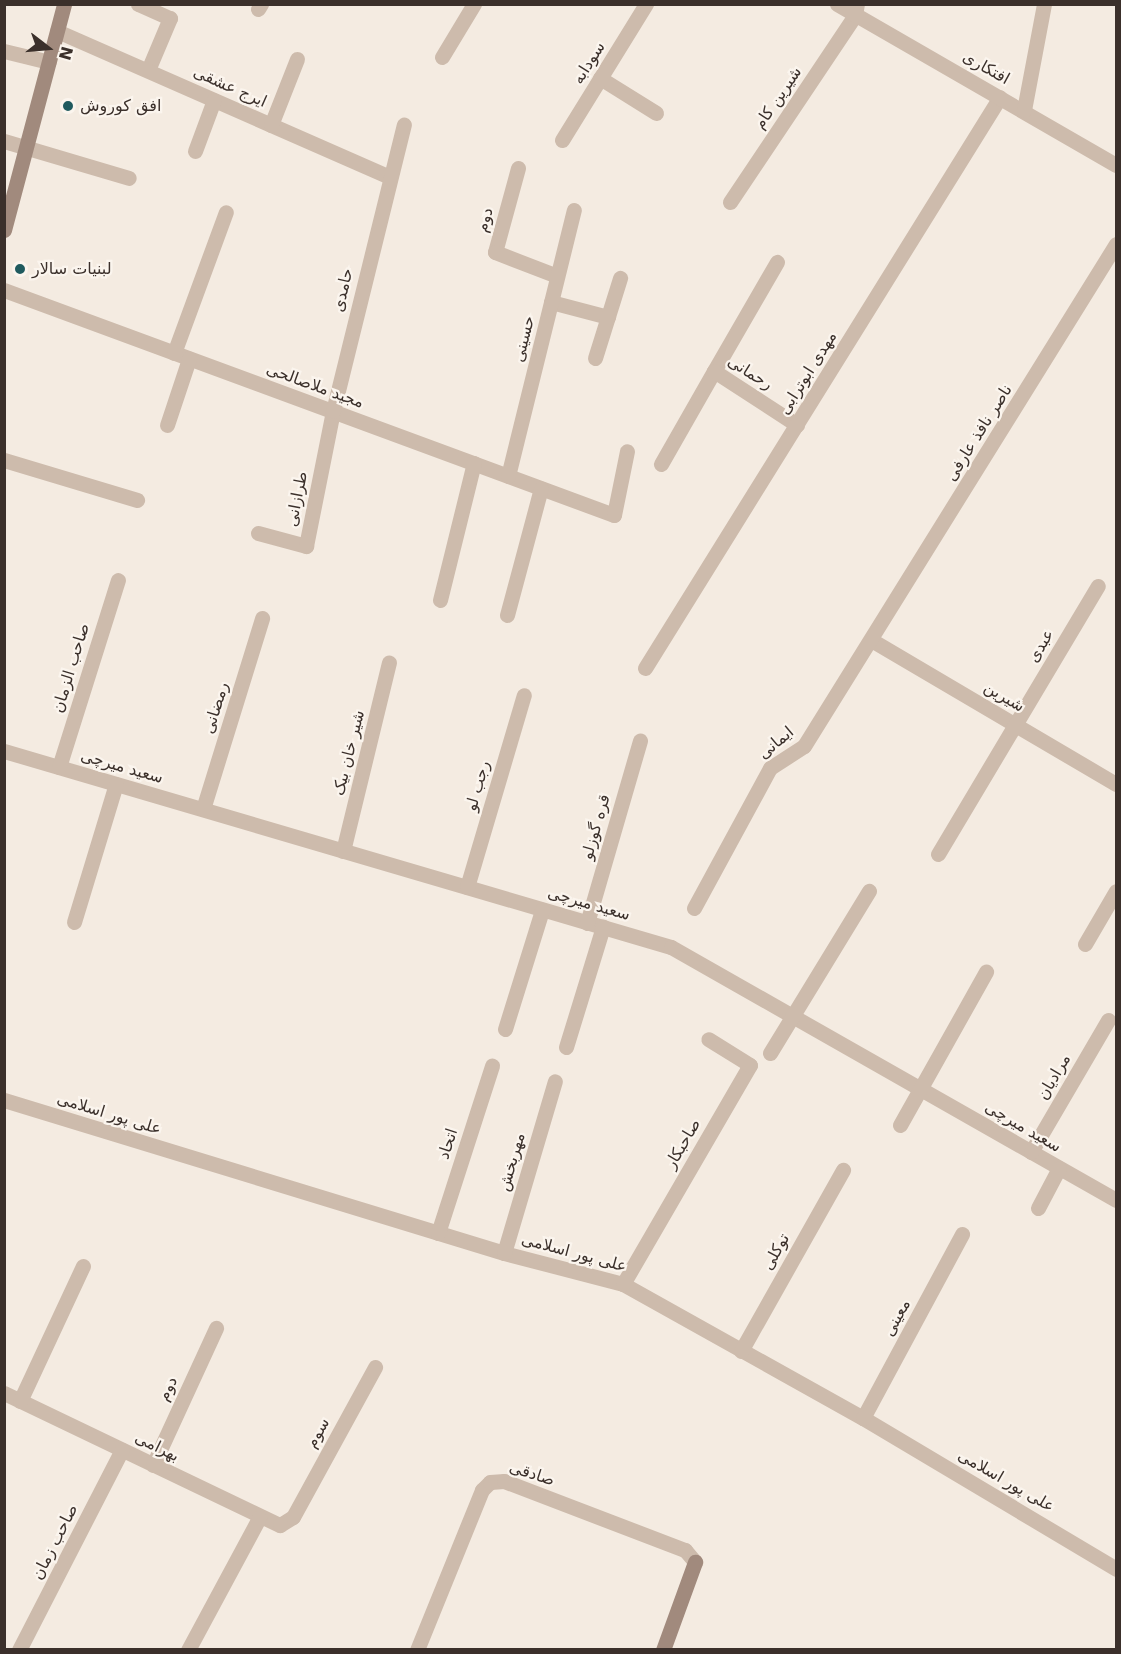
<!DOCTYPE html>
<html>
<head>
<meta charset="utf-8">
<style>
  body { margin:0 }
  #map { position:relative; width:1121px; height:1654px; overflow:hidden; background:#f4ebe1; font-family:"DejaVu Sans","Noto Sans Arabic",sans-serif }
  div>[style] { position:absolute }
  .minor>* { height:15px; margin:-7.5px; padding:0 7.5px; transform-origin:7.5px; border-radius:7.5px; background:#cdbbac }
  .tertiary>* { height:15px; margin:-7.5px; padding:0 7.5px; transform-origin:7.5px; border-radius:7.5px; background:#cdbbac }
  .secondary>* { height:15px; margin:-7.5px; padding:0 7.5px; transform-origin:7.5px; border-radius:7.5px; background:#a18a7d }
  .dots>* { width:16px; height:16px; translate:-50% -50%; box-sizing:border-box; border:3px solid #fbf5ee; border-radius:50% }
  span { translate:-50% -50%; white-space:nowrap; text-align:center; line-height:1.15; -webkit-text-stroke:4.5px #fbf5ee; paint-order:stroke }
  .street-label { font-size:16px; color:#3b302b }
  .poi-label { font-size:16px; color:#3b302b }
  .left { translate:0 -50%; text-align:left }
  .frame { position:absolute; inset:0; border:6px solid #3b302b; pointer-events:none }
  .north { position:absolute; left:18px; top:18px; width:60px; height:60px; -webkit-text-stroke:4px #fbf5ee; paint-order:stroke; rotate:106deg; font-size:16px; font-weight:700; line-height:24px; text-align:center; color:#3b302b }
  .north::after { content:''; display:block; margin:auto; width:21px; height:27px; background:#3b302b; clip-path:polygon(50% 0,100% 100%,50% 72%,0 100%) }
</style>
</head>
<body>
<div id="map">
  <div class="minor">
    <i style="left:138px;top:4px;width:35px;rotate:24deg"></i>
    <i style="left:170px;top:18px;width:56px;rotate:112.9deg"></i>
    <i style="left:258px;top:9px;width:6px;rotate:-59deg"></i>
    <i style="left:57px;top:31px;width:363px;rotate:23.7deg"></i>
    <i style="left:4px;top:51px;width:46px;rotate:13.7deg"></i>
    <i style="left:442px;top:57px;width:62px;rotate:-58.9deg"></i>
    <i style="left:600px;top:78px;width:66px;rotate:32deg"></i>
    <i style="left:271px;top:125px;width:71px;rotate:-68.5deg"></i>
    <i style="left:562px;top:140px;width:160px;rotate:-58.3deg"></i>
    <i style="left:4px;top:141px;width:130px;rotate:16.5deg"></i>
    <i style="left:195px;top:151px;width:54px;rotate:-69.6deg"></i>
    <i style="left:518px;top:168px;width:87px;rotate:105.3deg"></i>
    <i style="left:495px;top:252px;width:66px;rotate:21.2deg"></i>
    <i style="left:730px;top:202px;width:225px;rotate:-56.2deg"></i>
    <i style="left:855px;top:15px;width:11px;rotate:-80deg"></i>
    <i style="left:4px;top:290px;width:650px;rotate:20.25deg"></i>
    <i style="left:614px;top:515px;width:65px;rotate:-78.5deg"></i>
    <i style="left:551px;top:302px;width:59px;rotate:14.7deg"></i>
    <i style="left:174px;top:353px;width:150px;rotate:-69.8deg"></i>
    <i style="left:595px;top:358px;width:84px;rotate:-72.6deg"></i>
    <i style="left:714px;top:371px;width:126px;rotate:-60deg"></i>
    <i style="left:167px;top:425px;width:70px;rotate:-71.6deg"></i>
    <i style="left:4px;top:460px;width:139px;rotate:16.7deg"></i>
    <i style="left:661px;top:464px;width:107px;rotate:-60.3deg"></i>
    <i style="left:714px;top:371px;width:99px;rotate:33deg"></i>
    <i style="left:508px;top:476px;width:274px;rotate:-76.1deg"></i>
    <i style="left:258px;top:533px;width:50px;rotate:15.2deg"></i>
    <i style="left:306px;top:546px;width:138px;rotate:-78.7deg"></i>
    <i style="left:333px;top:411px;width:295px;rotate:-76.1deg"></i>
    <i style="left:440px;top:600px;width:141px;rotate:-76.1deg"></i>
    <i style="left:507px;top:615px;width:131px;rotate:-75deg"></i>
    <i style="left:873px;top:641px;width:282px;rotate:30.5deg"></i>
    <i style="left:645px;top:668px;width:672px;rotate:-58.13deg"></i>
    <i style="left:4px;top:751px;width:695px;rotate:16.38deg"></i>
    <i style="left:671px;top:947px;width:512px;rotate:29.62deg"></i>
    <i style="left:59px;top:767px;width:196px;rotate:-72.5deg"></i>
    <i style="left:203px;top:809px;width:200px;rotate:-72.8deg"></i>
    <i style="left:343px;top:851px;width:194px;rotate:-76.3deg"></i>
    <i style="left:938px;top:854px;width:312px;rotate:-59.2deg"></i>
    <i style="left:467px;top:887px;width:200px;rotate:-73.5deg"></i>
    <i style="left:694px;top:908px;width:159px;rotate:-61.5deg"></i>
    <i style="left:770px;top:768px;width:40px;rotate:-32.9deg"></i>
    <i style="left:804px;top:746px;width:591px;rotate:-58.14deg"></i>
    <i style="left:74px;top:922px;width:144px;rotate:-73.1deg"></i>
    <i style="left:587px;top:923px;width:190px;rotate:-73.8deg"></i>
    <i style="left:1085px;top:944px;width:61px;rotate:-59.7deg"></i>
    <i style="left:505px;top:1029px;width:125px;rotate:-72.7deg"></i>
    <i style="left:566px;top:1047px;width:126px;rotate:-72.9deg"></i>
    <i style="left:770px;top:1053px;width:190px;rotate:-58.6deg"></i>
    <i style="left:4px;top:1100px;width:523px;rotate:17.01deg"></i>
    <i style="left:504px;top:1253px;width:123px;rotate:14.6deg"></i>
    <i style="left:623px;top:1284px;width:275px;rotate:29.2deg"></i>
    <i style="left:863px;top:1418px;width:295px;rotate:30.8deg"></i>
    <i style="left:900px;top:1125px;width:176px;rotate:-60.7deg"></i>
    <i style="left:1031px;top:1152px;width:153px;rotate:-59.7deg"></i>
    <i style="left:1038px;top:1208px;width:45px;rotate:-62.3deg"></i>
    <i style="left:438px;top:1233px;width:176px;rotate:-72.1deg"></i>
    <i style="left:504px;top:1253px;width:179px;rotate:-73.5deg"></i>
    <i style="left:623px;top:1284px;width:253px;rotate:-59.9deg"></i>
    <i style="left:750px;top:1065px;width:49px;rotate:-148.2deg"></i>
    <i style="left:741px;top:1351px;width:208px;rotate:-60.6deg"></i>
    <i style="left:4px;top:1393px;width:306px;rotate:25.6deg"></i>
    <i style="left:280px;top:1525px;width:15px;rotate:-32deg"></i>
    <i style="left:293px;top:1517px;width:171px;rotate:-61.3deg"></i>
    <i style="left:20px;top:1401px;width:149px;rotate:-65deg"></i>
    <i style="left:863px;top:1418px;width:209px;rotate:-61.7deg"></i>
    <i style="left:153px;top:1465px;width:151px;rotate:-65.3deg"></i>
    <i style="left:19px;top:1650px;width:225px;rotate:-62.8deg"></i>
    <i style="left:188px;top:1650px;width:150px;rotate:-61.7deg"></i>
    <i style="left:417px;top:1650px;width:173px;rotate:-67.9deg"></i>
    <i style="left:482px;top:1490px;width:11px;rotate:-45deg"></i>
    <i style="left:490px;top:1482px;width:14px;rotate:-4deg"></i>
    <i style="left:504px;top:1481px;width:194px;rotate:20.9deg"></i>
    <i style="left:685px;top:1550px;width:16px;rotate:50deg"></i>
  </div>
  <div class="tertiary">
    <i style="left:837px;top:4px;width:322px;rotate:30deg"></i>
    <i style="left:1024px;top:110px;width:108px;rotate:-79.3deg"></i>
  </div>
  <div class="secondary">
    <i style="left:4px;top:230px;width:234px;rotate:-75.1deg"></i>
    <i style="left:663px;top:1650px;width:94px;rotate:-70deg"></i>
  </div>
  <div class="dots">
    <i style="left:68px;top:106px;background:#1f5a5e"></i>
    <i style="left:20px;top:269px;background:#1f5a5e"></i>
  </div>
  <div class="street-label">
    <span style="left:589px;top:63px;rotate:-58deg">سودابه</span>
    <span style="left:986px;top:68px;rotate:29deg">افتکاری</span>
    <span style="left:230px;top:87px;rotate:24deg">ایرج عشقی</span>
    <span style="left:778px;top:98px;rotate:-56deg">شیرین کام</span>
    <span style="left:485px;top:220px;rotate:-75deg">دوم</span>
    <span style="left:343px;top:290px;rotate:-77deg">حامدی</span>
    <span style="left:524px;top:339px;rotate:-76deg">حسینی</span>
    <span style="left:750px;top:373px;rotate:32deg">رحمانی</span>
    <span style="left:808px;top:373px;rotate:-58deg">مهدی ابوترابی</span>
    <span style="left:315px;top:386px;rotate:20deg">مجید ملاصالحی</span>
    <span style="left:979px;top:433px;rotate:-58deg">ناصر نافذ عارفی</span>
    <span style="left:297px;top:499px;rotate:-79deg">طرازانی</span>
    <span style="left:1041px;top:646px;rotate:-59deg">عبدی</span>
    <span style="left:71px;top:668px;rotate:-73deg">صاحب الزمان</span>
    <span style="left:1004px;top:697px;rotate:30deg">شیرین</span>
    <span style="left:216px;top:708px;rotate:-73deg">رمضانی</span>
    <span style="left:776px;top:743px;rotate:-40deg">ایمانی</span>
    <span style="left:349px;top:753px;rotate:-76deg">شیر خان بیک</span>
    <span style="left:122px;top:767px;rotate:16deg">سعید میرچی</span>
    <span style="left:478px;top:786px;rotate:-74deg">رجب لو</span>
    <span style="left:596px;top:827px;rotate:-74deg">قره گوزلو</span>
    <span style="left:589px;top:904px;rotate:16deg">سعید میرچی</span>
    <span style="left:1054px;top:1077px;rotate:-60deg">مرادیان</span>
    <span style="left:109px;top:1114px;rotate:17deg">علی پور اسلامی</span>
    <span style="left:1023px;top:1127px;rotate:30deg">سعید میرچی</span>
    <span style="left:448px;top:1144px;rotate:-72deg">اتحاد</span>
    <span style="left:683px;top:1144px;rotate:-60deg">صاحبکار</span>
    <span style="left:512px;top:1162px;rotate:-74deg">مهربخش</span>
    <span style="left:776px;top:1252px;rotate:-61deg">توکلی</span>
    <span style="left:574px;top:1253px;rotate:15deg">علی پور اسلامی</span>
    <span style="left:897px;top:1318px;rotate:-62deg">معینی</span>
    <span style="left:168px;top:1389px;rotate:-65deg">دوم</span>
    <span style="left:318px;top:1433px;rotate:-61deg">سوم</span>
    <span style="left:157px;top:1447px;rotate:26deg">بهرامی</span>
    <span style="left:532px;top:1474px;rotate:18deg">صادقی</span>
    <span style="left:1006px;top:1481px;rotate:30deg">علی پور اسلامی</span>
    <span style="left:55px;top:1542px;rotate:-63deg">صاحب زمان</span>
  </div>
  <div class="poi-label">
    <span class="left" style="left:80px;top:106px">افق کوروش</span>
    <span class="left" style="left:32px;top:269px">لبنیات سالار</span>
  </div>
  <div class="frame"></div>
  <div class="north">N</div>
</div>
</body>
</html>
